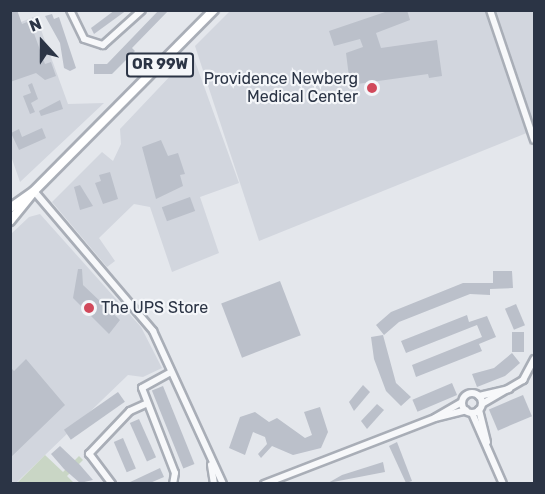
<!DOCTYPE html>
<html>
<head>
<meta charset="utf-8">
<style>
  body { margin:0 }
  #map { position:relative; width:545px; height:494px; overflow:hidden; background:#e4e7ec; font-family:Rubik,sans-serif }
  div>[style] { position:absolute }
  .built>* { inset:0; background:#d2d6de }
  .green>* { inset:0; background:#c9d6c5 }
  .building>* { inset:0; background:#bbc0ca; transform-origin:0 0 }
  .roads { filter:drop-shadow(2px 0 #a9aeb7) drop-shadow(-2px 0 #a9aeb7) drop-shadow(0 2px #a9aeb7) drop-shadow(0 -2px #a9aeb7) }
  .minor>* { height:6px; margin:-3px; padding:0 3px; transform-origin:3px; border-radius:3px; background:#f7f8fa }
  .minor>.ring { margin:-3px; padding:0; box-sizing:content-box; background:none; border:6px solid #f7f8fa; border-radius:50% }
  .highway>* { height:8px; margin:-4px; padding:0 4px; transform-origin:4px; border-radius:4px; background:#fff }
  .dots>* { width:16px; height:16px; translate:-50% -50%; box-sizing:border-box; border:3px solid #f4f6f9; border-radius:50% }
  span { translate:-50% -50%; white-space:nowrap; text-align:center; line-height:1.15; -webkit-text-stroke:4.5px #f4f6f9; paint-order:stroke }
  .shield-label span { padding:2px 4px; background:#f4f6f9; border:2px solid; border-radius:4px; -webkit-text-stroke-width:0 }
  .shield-label { font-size:15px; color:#2b3445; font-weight:700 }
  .poi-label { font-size:16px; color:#2b3445 }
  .right { translate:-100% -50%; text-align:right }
  .left { translate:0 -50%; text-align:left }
  .frame { position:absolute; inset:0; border:12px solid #2b3445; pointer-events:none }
  .north { position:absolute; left:12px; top:12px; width:60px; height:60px; -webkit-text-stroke:4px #f4f6f9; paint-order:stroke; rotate:339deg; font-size:16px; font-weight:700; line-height:24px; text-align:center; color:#2b3445 }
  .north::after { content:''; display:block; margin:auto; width:21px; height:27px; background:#2b3445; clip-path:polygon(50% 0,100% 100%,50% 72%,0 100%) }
</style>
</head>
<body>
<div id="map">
  <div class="built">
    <i style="clip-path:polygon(230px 11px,534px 11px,534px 130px,259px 241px,195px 46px)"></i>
    <i style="clip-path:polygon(36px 16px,68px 104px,104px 103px,20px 182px,11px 156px,11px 26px)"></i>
    <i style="clip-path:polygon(192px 53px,239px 183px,200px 197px,219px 253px,172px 272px,150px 207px,134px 204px,99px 238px,115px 261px,107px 267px,52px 202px,102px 152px,113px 161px,121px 144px,120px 129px)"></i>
    <i style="clip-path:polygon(40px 214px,141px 327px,162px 368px,143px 377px,128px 375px,16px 483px,11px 484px,11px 234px,29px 217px)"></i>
  </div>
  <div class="green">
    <i style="clip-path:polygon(45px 455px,63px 472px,79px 456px,83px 460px,67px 476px,74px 483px,16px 484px)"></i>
  </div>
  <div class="building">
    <i style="clip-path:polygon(10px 10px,17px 10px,22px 24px,35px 19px,37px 23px,31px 25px,45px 64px,51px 62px,56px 76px,45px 80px,36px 73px,10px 82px)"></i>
    <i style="clip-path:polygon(115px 10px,127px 10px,94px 34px,91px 28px)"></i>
    <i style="clip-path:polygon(159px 10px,169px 10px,132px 48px,135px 51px,112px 74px,94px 74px,94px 64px,107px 64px)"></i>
    <i style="clip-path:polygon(391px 10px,407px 10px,410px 20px,376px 33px,381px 48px,437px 40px,442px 76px,429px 78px,428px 74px,350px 85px,346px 53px,363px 47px,360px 39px,334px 46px,329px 31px)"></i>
    <i style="clip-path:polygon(52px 14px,54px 19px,59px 17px,76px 68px,70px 71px,64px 68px,60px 43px,45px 16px)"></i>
    <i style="clip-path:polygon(32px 83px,38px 99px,31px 103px,35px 112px,30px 114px,23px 96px,31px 93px,28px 85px)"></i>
    <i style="clip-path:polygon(60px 100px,63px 109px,41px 116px,39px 111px)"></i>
    <i style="clip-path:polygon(42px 128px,46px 138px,19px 150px,11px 133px,19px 129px,22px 137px)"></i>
    <i style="clip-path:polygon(161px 140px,168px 156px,178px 153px,185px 174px,180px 175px,183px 186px,156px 199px,142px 147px)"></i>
    <i style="clip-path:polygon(110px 172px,118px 199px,103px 204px,95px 183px,101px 181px,99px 175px)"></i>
    <i style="clip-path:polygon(80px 185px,93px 206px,80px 210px,74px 187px)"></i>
    <i style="left:190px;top:197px;width:15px;height:30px;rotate:70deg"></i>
    <i style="clip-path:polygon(78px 269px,82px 269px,83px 285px,120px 320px,109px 334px,73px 298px)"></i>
    <i style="clip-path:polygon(493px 271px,512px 271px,513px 288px,490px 289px,490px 295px,470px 294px,399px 322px,384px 335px,376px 325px,391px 312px,463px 283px,493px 283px)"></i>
    <i style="left:280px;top:281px;width:58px;height:63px;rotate:69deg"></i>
    <i style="left:516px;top:304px;width:23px;height:12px;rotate:67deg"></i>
    <i style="clip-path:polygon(467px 315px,469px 322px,487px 316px,496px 337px,479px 344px,482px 351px,416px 377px,412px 365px,482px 337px,477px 325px,406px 353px,401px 341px)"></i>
    <i style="left:512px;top:332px;width:12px;height:20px"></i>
    <i style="clip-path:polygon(383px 335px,396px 383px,411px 397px,401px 406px,386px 391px,374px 359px,371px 337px)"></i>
    <i style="clip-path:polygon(512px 353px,520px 363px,505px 376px,477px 387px,472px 374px,494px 368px)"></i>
    <i style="clip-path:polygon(26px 359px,65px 405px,10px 458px,10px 367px,14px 371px)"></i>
    <i style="left:452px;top:383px;width:13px;height:43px;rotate:67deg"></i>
    <i style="clip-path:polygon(363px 385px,370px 392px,354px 411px,349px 402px)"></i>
    <i style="left:163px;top:386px;width:84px;height:12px;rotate:68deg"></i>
    <i style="left:118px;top:392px;width:12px;height:66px;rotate:55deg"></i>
    <i style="left:523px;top:395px;width:23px;height:37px;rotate:67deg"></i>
    <i style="clip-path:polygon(377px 404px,384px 410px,367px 429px,361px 421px)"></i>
    <i style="clip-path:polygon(320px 407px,328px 432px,321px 448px,293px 455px,272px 446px,261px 458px,258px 454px,267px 444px,265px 437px,253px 432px,245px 455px,229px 448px,240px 417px,255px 412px,269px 422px,277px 418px,305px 438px,312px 435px,304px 412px)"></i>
    <i style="left:139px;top:419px;width:42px;height:10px;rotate:66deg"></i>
    <i style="left:123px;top:438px;width:33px;height:10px;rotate:67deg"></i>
    <i style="clip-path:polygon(397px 442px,412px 481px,406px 483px,389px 446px)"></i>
    <i style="clip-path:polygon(60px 446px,80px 465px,93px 480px,80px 483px,64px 469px,51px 454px)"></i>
    <i style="clip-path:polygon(383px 462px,385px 472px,328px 483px,342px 475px)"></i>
    <i style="clip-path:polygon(160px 468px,164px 477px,150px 483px,128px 483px)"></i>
  </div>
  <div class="roads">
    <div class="minor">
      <i style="left:70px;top:10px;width:32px;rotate:64deg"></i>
      <i style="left:84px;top:39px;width:20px;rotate:18deg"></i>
      <i style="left:103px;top:45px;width:52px;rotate:-41.9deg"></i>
      <i style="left:490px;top:10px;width:137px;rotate:71.3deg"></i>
      <i style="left:34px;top:191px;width:184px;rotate:49.6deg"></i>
      <i style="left:153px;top:331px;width:168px;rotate:65.4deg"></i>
      <i style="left:171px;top:372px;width:33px;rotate:151deg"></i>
      <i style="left:142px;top:388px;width:91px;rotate:68.8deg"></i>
      <i style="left:175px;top:473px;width:11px;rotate:100deg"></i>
      <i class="ring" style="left:462px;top:393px;width:14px;height:14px"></i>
      <i style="left:479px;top:396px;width:31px;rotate:-13deg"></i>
      <i style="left:482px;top:404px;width:48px;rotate:-30.3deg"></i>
      <i style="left:523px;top:380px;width:24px;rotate:-62deg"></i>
      <i style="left:479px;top:410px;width:33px;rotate:76deg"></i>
      <i style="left:472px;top:413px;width:77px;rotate:66.4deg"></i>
      <i style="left:436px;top:417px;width:30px;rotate:-30deg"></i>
      <i style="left:211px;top:465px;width:19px;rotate:81deg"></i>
      <i style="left:112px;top:484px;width:38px;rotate:-127deg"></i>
      <i style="left:89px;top:454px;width:59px;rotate:-46.4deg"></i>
      <i style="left:130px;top:411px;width:17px;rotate:-24deg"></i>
      <i style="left:264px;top:484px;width:183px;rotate:-21.1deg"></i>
      <i style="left:435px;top:418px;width:32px;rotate:-14deg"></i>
    </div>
    <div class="highway">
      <i style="left:10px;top:208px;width:29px;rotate:-35deg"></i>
      <i style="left:10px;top:221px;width:38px;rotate:-51deg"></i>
      <i style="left:34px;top:191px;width:255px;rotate:-45.2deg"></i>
    </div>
  </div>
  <div class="dots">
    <i style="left:372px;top:88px;background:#d1495b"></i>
    <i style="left:89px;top:308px;background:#d1495b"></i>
  </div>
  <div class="shield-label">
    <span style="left:160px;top:65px">OR 99W</span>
  </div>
  <div class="poi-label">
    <span class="right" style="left:358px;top:88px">Providence Newberg<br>Medical Center</span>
    <span class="left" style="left:101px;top:308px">The UPS Store</span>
  </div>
  <div class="frame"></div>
  <div class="north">N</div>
</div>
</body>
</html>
